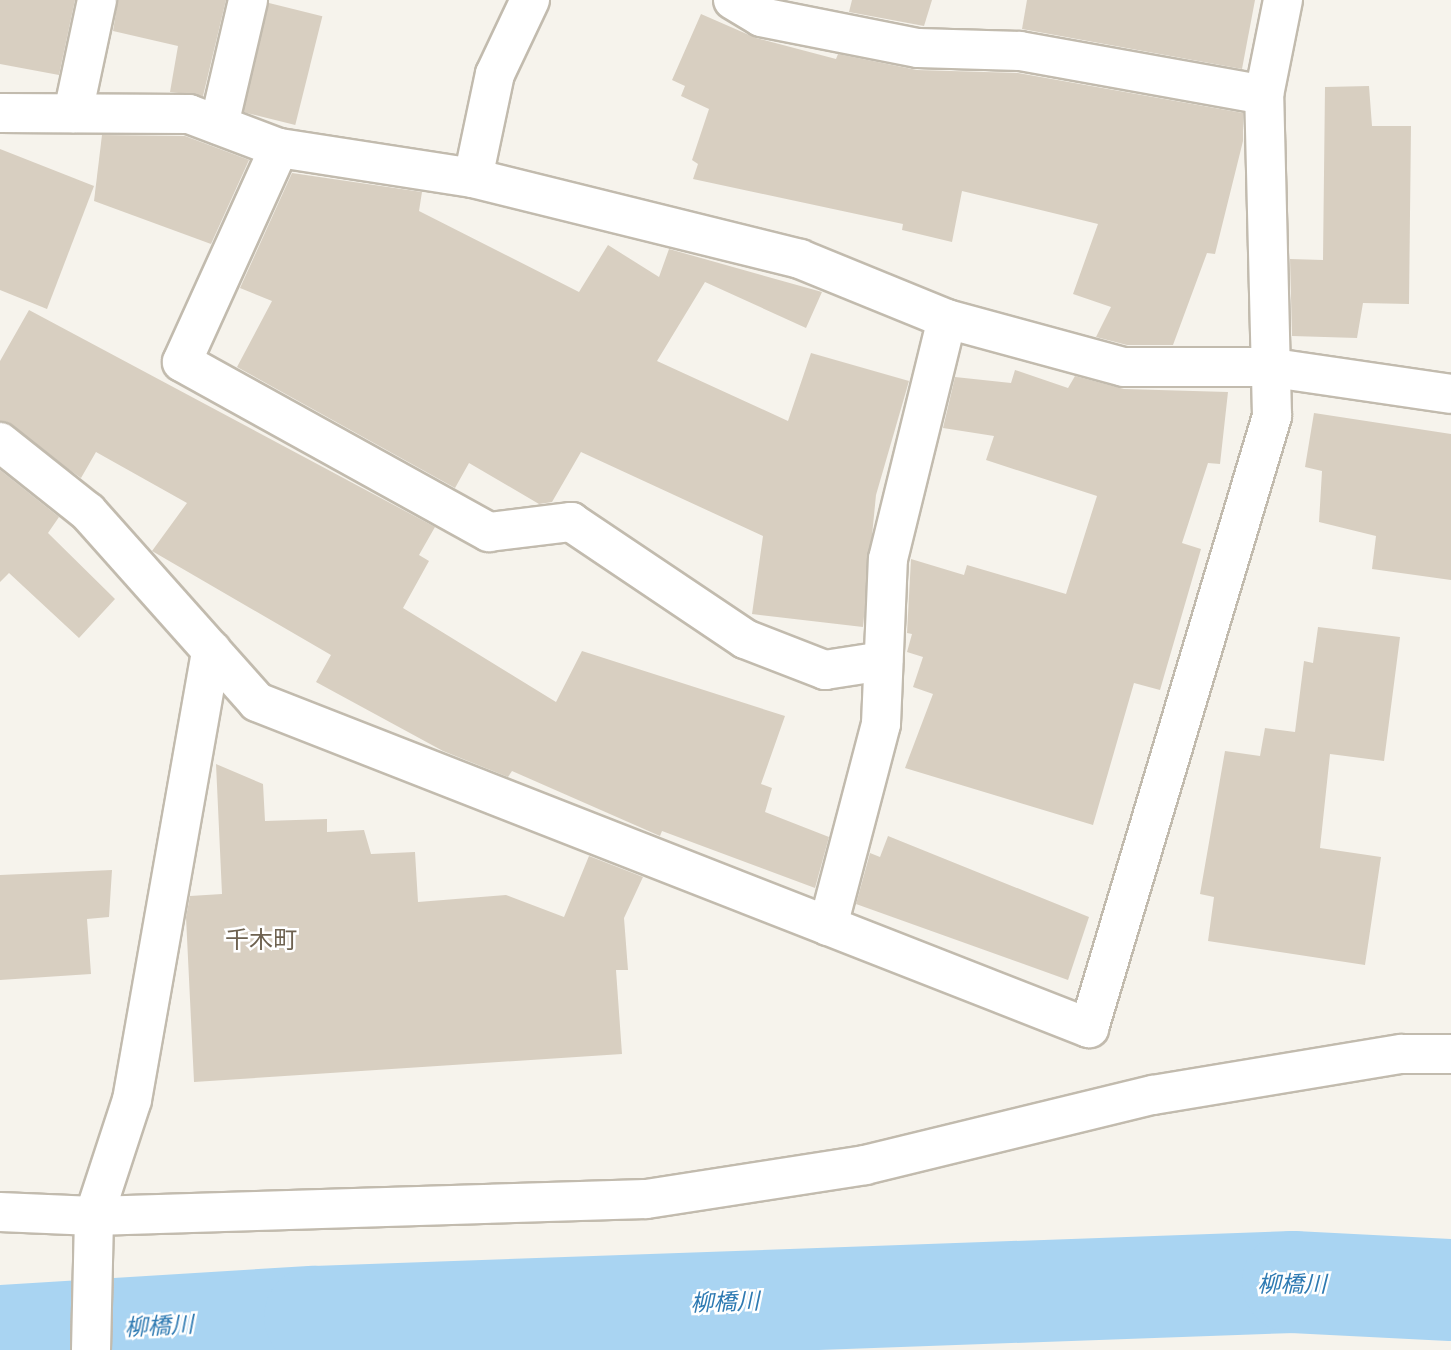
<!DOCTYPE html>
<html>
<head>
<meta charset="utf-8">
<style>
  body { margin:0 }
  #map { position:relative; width:1451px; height:1350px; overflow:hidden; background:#f6f3ec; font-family:Figtree,"Noto Sans JP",sans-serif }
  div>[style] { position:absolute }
  .river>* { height:102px; margin:-51px; padding:0 51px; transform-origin:51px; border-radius:51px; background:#a9d4f2 }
  .building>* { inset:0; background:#d8cfc1; transform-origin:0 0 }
  .roads { filter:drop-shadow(2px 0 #c2bbae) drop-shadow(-2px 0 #c2bbae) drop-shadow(0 2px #c2bbae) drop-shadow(0 -2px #c2bbae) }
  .minor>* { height:38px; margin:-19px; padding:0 19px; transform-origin:19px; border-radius:19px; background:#fff }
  span { translate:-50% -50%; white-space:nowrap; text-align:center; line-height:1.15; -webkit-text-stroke:5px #fff; paint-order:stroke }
  .water-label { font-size:23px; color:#2e7ab2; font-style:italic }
  .quarter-label { font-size:24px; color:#6e6250 }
</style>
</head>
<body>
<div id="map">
  <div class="river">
    <i style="left:0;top:1336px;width:316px;rotate:-3.5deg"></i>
    <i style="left:315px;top:1317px;width:979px;rotate:-2.05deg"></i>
    <i style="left:1293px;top:1282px;width:158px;rotate:2.9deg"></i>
  </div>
  <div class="building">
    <i style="clip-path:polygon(0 0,75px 0,59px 75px,0 64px)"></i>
    <i style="clip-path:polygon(118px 0,226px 0,203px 96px,170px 92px,178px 46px,113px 31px)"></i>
    <i style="clip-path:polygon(852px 0,932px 0,924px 26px,849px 12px)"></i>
    <i style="clip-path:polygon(1027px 0,1255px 0,1242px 69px,1022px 29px)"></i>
    <i style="left:269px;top:3px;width:55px;height:112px;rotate:14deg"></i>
    <i style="clip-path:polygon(701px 14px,756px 38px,836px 59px,838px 54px,917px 70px,1018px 73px,1243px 113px,1243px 141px,1215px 254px,1207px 253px,1173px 345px,1127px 345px,1096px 337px,1111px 307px,1073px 294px,1098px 224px,962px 191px,952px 242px,902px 230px,903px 224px,693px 179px,698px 164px,692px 160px,709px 109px,681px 96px,685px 86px,672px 80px)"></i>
    <i style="clip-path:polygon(1369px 86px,1372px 126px,1411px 126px,1409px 304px,1363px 303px,1357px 338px,1292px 336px,1290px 259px,1323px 260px,1325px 87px)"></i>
    <i style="clip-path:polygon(102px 135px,185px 136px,249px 160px,211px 244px,94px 201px)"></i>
    <i style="clip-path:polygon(0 149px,94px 186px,47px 309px,0 290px)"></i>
    <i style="clip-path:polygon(292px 173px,422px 192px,419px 211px,579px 292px,608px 245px,659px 277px,669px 249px,822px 292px,806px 328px,705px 282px,657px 361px,788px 421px,811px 353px,909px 381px,876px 495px,863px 627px,752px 614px,763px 536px,581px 452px,552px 502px,539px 504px,469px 463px,455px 488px,237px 367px,272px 301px,240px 288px)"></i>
    <i style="clip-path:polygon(29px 310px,435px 527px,419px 555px,429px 561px,403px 608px,556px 702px,582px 651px,785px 716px,761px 784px,772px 788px,765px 812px,829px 837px,815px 888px,662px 831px,660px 836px,512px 771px,508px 777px,443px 751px,316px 682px,331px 655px,152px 551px,187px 503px,96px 452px,81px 478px,0 421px,0 361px)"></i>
    <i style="clip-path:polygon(1015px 370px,1068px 388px,1075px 376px,1124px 389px,1228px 392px,1220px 464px,1208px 463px,1182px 543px,1201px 549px,1160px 690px,1134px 683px,1093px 825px,905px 768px,933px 694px,913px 687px,923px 657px,907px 652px,912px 634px,907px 633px,911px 559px,964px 575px,967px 565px,1066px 594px,1097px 496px,986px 460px,994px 436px,943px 428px,955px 377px,1011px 383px)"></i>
    <i style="clip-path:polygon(1314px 413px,1451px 434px,1451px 580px,1372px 569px,1376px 536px,1319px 522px,1322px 471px,1305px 467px)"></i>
    <i style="clip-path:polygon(0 470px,59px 517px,48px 533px,115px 599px,79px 638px,9px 573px,0 582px)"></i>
    <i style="clip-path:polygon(1318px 627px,1400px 637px,1384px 761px,1330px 754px,1320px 848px,1381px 857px,1365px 965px,1208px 941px,1214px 897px,1200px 894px,1225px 751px,1260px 756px,1265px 728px,1295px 732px,1304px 661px,1313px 663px)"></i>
    <i style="clip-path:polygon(216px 764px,263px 784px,265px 821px,327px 819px,327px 832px,364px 830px,371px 854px,415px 852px,418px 902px,506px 895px,564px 917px,589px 856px,643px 877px,624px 918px,628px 970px,616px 970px,622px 1054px,194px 1082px,186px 917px,190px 896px,222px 894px)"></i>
    <i style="clip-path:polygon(888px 836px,1089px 917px,1068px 980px,856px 904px,870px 853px,880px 857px)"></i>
    <i style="clip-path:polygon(112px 870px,109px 917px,87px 919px,91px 974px,0 980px,0 875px)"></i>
  </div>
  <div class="roads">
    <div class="minor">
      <i style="left:733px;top:0;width:33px;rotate:31deg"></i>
      <i style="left:761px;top:17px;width:160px;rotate:11.2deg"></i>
      <i style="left:918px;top:48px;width:102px;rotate:1.7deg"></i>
      <i style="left:1020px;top:51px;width:248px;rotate:10.2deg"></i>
      <i style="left:0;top:113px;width:189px;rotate:0.3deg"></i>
      <i style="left:189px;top:114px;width:96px;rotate:20.7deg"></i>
      <i style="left:279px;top:148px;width:196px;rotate:8.8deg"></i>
      <i style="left:473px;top:178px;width:337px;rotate:13.9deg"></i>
      <i style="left:800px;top:259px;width:159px;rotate:22.2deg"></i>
      <i style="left:947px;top:319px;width:183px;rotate:15.2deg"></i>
      <i style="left:1124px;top:367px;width:143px"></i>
      <i style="left:1267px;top:367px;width:186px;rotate:8.3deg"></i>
      <i style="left:73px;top:113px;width:116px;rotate:-78deg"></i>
      <i style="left:219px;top:125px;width:128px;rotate:-76.9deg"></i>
      <i style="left:279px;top:148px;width:235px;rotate:114.4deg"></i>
      <i style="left:182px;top:362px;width:351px;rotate:29deg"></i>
      <i style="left:489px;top:532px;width:83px;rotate:-7deg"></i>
      <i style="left:571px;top:522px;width:210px;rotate:33.9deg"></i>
      <i style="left:745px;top:639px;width:86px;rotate:21.2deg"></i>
      <i style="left:825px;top:670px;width:59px;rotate:-8.8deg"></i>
      <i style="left:473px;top:178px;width:106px;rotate:-78.1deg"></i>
      <i style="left:495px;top:74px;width:82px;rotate:-64.7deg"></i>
      <i style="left:0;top:442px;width:112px;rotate:38.5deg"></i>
      <i style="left:88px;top:512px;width:254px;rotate:48.3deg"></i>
      <i style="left:257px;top:702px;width:894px;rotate:21.4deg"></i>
      <i style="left:1089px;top:1028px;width:639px;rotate:-73.35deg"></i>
      <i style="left:1272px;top:416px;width:321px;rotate:-91.4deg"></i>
      <i style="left:1264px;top:95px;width:97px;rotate:-78.7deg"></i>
      <i style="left:828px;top:926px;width:209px;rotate:-75.3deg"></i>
      <i style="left:881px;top:724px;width:165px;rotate:-87.6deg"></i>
      <i style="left:888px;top:559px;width:247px;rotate:-76.2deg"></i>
      <i style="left:0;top:1212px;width:94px;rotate:2.4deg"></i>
      <i style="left:94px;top:1216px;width:552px;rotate:-1.76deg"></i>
      <i style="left:646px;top:1199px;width:222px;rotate:-8.8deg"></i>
      <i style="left:865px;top:1165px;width:296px;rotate:-13.7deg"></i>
      <i style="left:1153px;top:1095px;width:252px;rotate:-9.4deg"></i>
      <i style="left:1402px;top:1054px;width:49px"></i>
      <i style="left:91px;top:1350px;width:134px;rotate:-88.7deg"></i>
      <i style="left:94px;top:1216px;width:122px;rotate:-71.9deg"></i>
      <i style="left:132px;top:1100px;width:457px;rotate:-80deg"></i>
    </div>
  </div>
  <div class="water-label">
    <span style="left:1292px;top:1284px">柳橋川</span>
    <span style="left:725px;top:1302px;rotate:-2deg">柳橋川</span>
    <span style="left:159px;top:1326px;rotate:-3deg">柳橋川</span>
  </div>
  <div class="quarter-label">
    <span style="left:261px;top:940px">千木町</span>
  </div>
</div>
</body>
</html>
